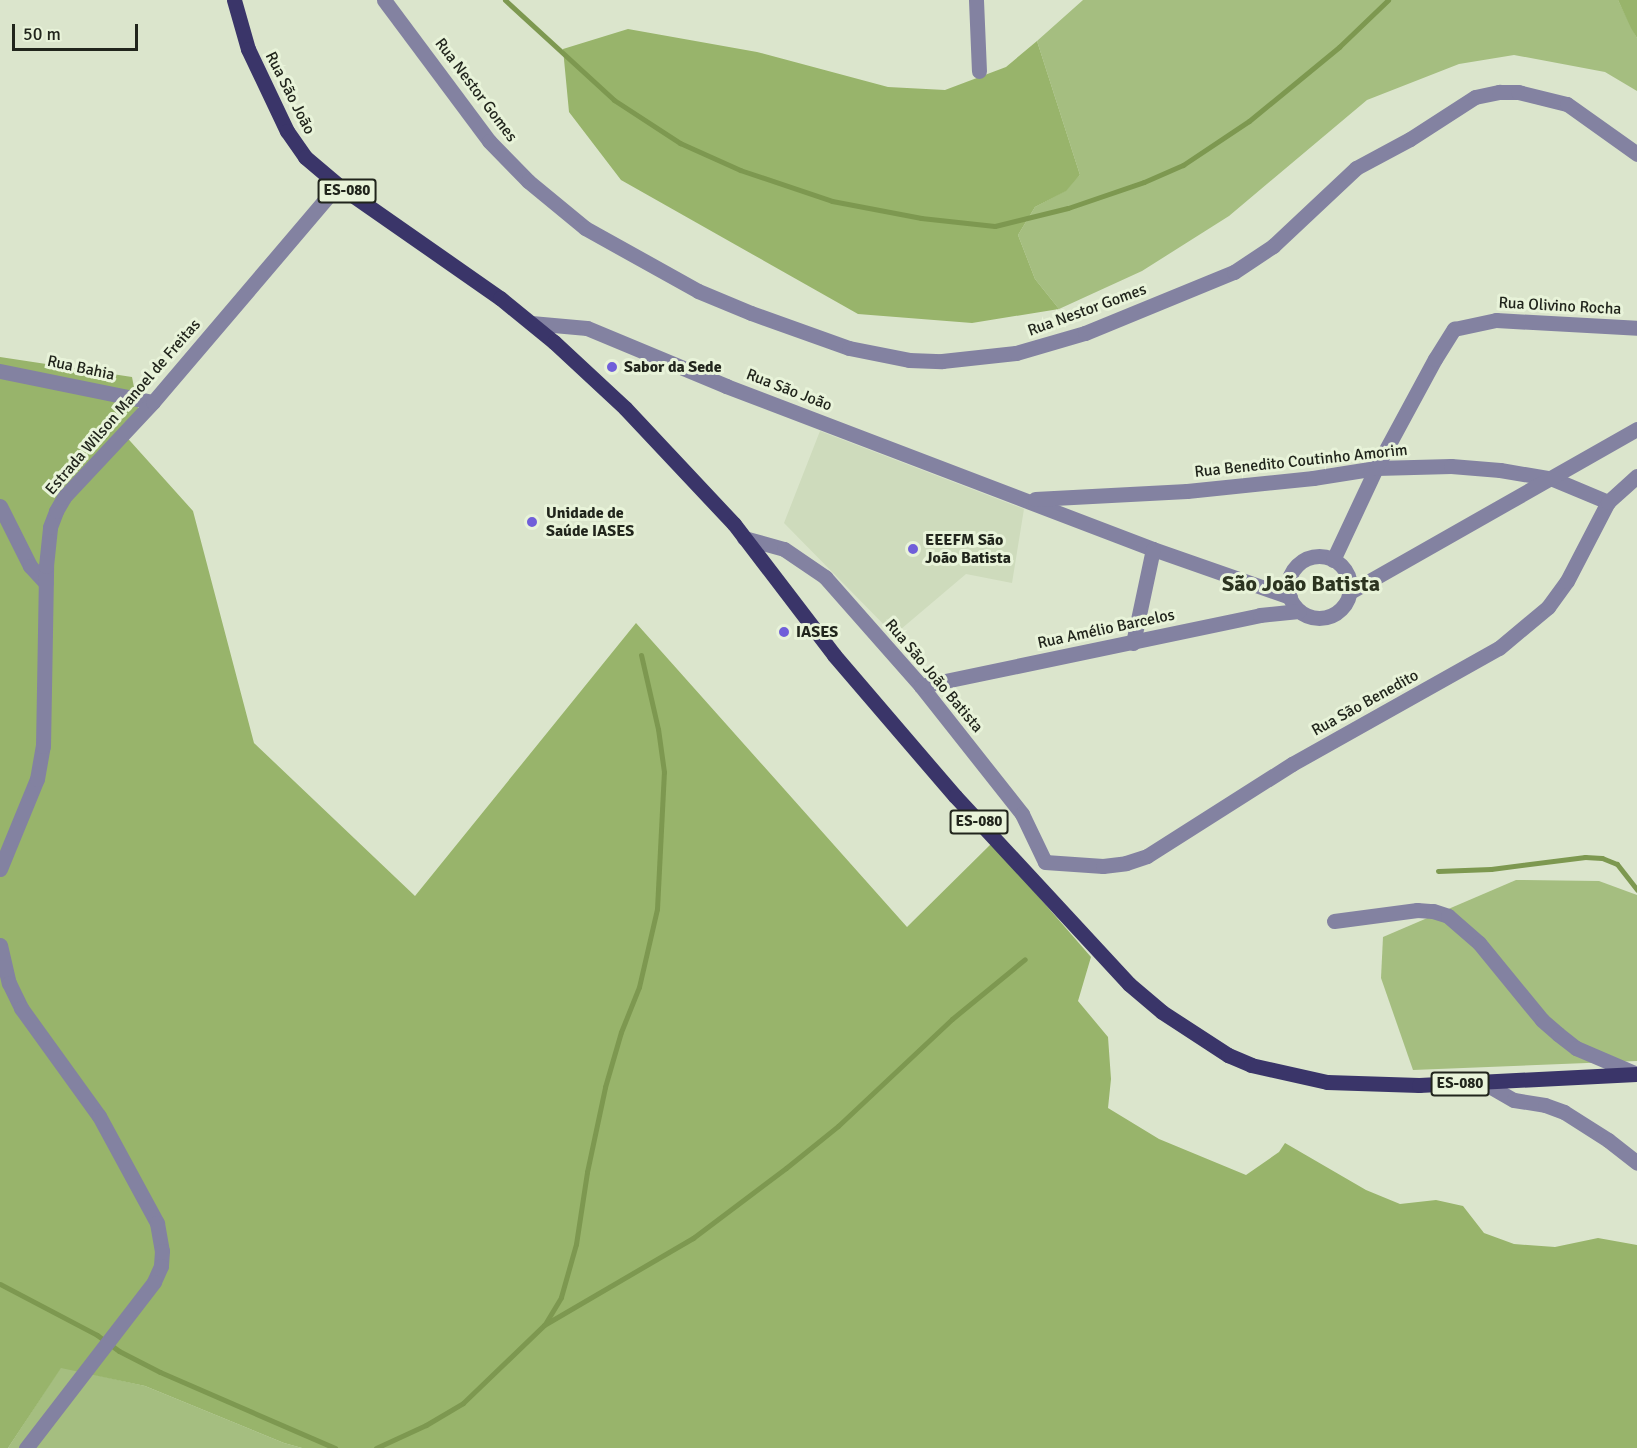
<!DOCTYPE html>
<html>
<head>
<meta charset="utf-8">
<style>
  body { margin:0 }
  #map { position:relative; width:1637px; height:1448px; overflow:hidden; background:#dbe5cc; font-family:Signika,sans-serif }
  div>[style] { position:absolute }
  .built>* { inset:0; background:#cedbbc }
  .green>* { inset:0; background:#a5be80 }
  .forest>* { inset:0; background:#98b46b }
  .stream>* { height:5px; margin:-2.5px; padding:0 2.5px; transform-origin:2.5px; border-radius:2.5px; background:#7d9850 }
  .minor>* { height:15px; margin:-7.5px; padding:0 7.5px; transform-origin:7.5px; border-radius:7.5px; background:#8382a1 }
  .minor>.ring { margin:-7.5px; padding:0; box-sizing:content-box; background:none; border:15px solid #8382a1; border-radius:50% }
  .major>* { height:15px; margin:-7.5px; padding:0 7.5px; transform-origin:7.5px; border-radius:7.5px; background:#3a3569 }
  .dots>* { width:16px; height:16px; translate:-50% -50%; box-sizing:border-box; border:3px solid #e8f3d9; border-radius:50% }
  span { translate:-50% -50%; white-space:nowrap; text-align:center; line-height:1.15; -webkit-text-stroke:6px #e8f3d9; paint-order:stroke }
  .shield-label span { padding:2px 4px; background:#e8f3d9; border:2px solid; border-radius:4px; -webkit-text-stroke-width:0 }
  .shield-label { font-size:15px; color:#21251c; font-weight:700 }
  .street-label { font-size:16px; color:#21251c }
  .poi-label { font-size:16px; color:#21251c; font-weight:700 }
  .left { translate:0 -50%; text-align:left }
  .district-label { font-size:22px; color:#2c3420; font-weight:700 }
  .scale { position:absolute; left:12px; top:24px; width:126px; height:27px; box-sizing:border-box; border:3px solid #21251c; border-top:0; padding-left:8px; font-size:18px; line-height:21px; white-space:nowrap; color:#21251c; -webkit-text-stroke:4px #e8f3d9; paint-order:stroke }
</style>
</head>
<body>
<div id="map">
  <div class="built">
    <i style="clip-path:polygon(820px 431px,1024px 509px,1012px 583px,966px 574px,894px 635px,784px 523px)"></i>
  </div>
  <div class="green">
    <i style="clip-path:polygon(1083px 0,1618px 0,1637px 38px,1637px 91px,1605px 72px,1514px 55px,1459px 64px,1367px 100px,1229px 216px,1142px 271px,1059px 309px,1035px 279px,1018px 235px,1035px 207px,1065px 191px,1080px 175px,1037px 41px)"></i>
    <i style="clip-path:polygon(1516px 880px,1599px 881px,1637px 895px,1637px 1061px,1413px 1070px,1381px 978px,1383px 937px)"></i>
    <i style="clip-path:polygon(61px 1367px,145px 1386px,284px 1443px,302px 1448px,8px 1448px)"></i>
  </div>
  <div class="forest">
    <i style="clip-path:polygon(1618px 0,1637px 0,1637px 38px,1631px 28px)"></i>
    <i style="clip-path:polygon(628px 29px,757px 52px,888px 87px,945px 90px,1006px 67px,1037px 41px,1080px 175px,1066px 191px,1035px 207px,1018px 235px,1035px 279px,1059px 309px,972px 323px,858px 314px,621px 180px,569px 112px,563px 49px)"></i>
    <i style="clip-path:polygon(0 357px,132px 377px,139px 413px,122px 432px,193px 511px,254px 743px,415px 896px,636px 623px,907px 927px,992px 843px,1091px 957px,1078px 1001px,1108px 1037px,1111px 1079px,1108px 1108px,1159px 1139px,1246px 1175px,1279px 1152px,1285px 1143px,1366px 1190px,1400px 1204px,1436px 1200px,1463px 1206px,1484px 1233px,1514px 1244px,1555px 1247px,1598px 1238px,1637px 1245px,1637px 1448px,302px 1448px,284px 1443px,145px 1386px,61px 1368px,8px 1448px,0 1448px)"></i>
  </div>
  <div class="stream">
    <i style="left:505px;top:0;width:148px;rotate:42.5deg"></i>
    <i style="left:614px;top:100px;width:79px;rotate:33.1deg"></i>
    <i style="left:680px;top:143px;width:66px;rotate:24.2deg"></i>
    <i style="left:740px;top:170px;width:97px;rotate:18.6deg"></i>
    <i style="left:832px;top:201px;width:91px;rotate:10.8deg"></i>
    <i style="left:921px;top:218px;width:74px;rotate:6.2deg"></i>
    <i style="left:995px;top:226px;width:75px;rotate:-13.9deg"></i>
    <i style="left:1068px;top:208px;width:80px;rotate:-18.9deg"></i>
    <i style="left:1144px;top:182px;width:43px;rotate:-23.6deg"></i>
    <i style="left:1183px;top:165px;width:79px;rotate:-33.7deg"></i>
    <i style="left:1249px;top:121px;width:117px;rotate:-39.4deg"></i>
    <i style="left:1339px;top:47px;width:68px;rotate:-43.8deg"></i>
    <i style="left:1438px;top:871px;width:53px;rotate:-2.2deg"></i>
    <i style="left:1491px;top:869px;width:95px;rotate:-7.3deg"></i>
    <i style="left:1585px;top:857px;width:17px;rotate:3deg"></i>
    <i style="left:1602px;top:858px;width:16px;rotate:22deg"></i>
    <i style="left:1617px;top:864px;width:33px;rotate:52deg"></i>
    <i style="left:0;top:1284px;width:110px;rotate:27.7deg"></i>
    <i style="left:97px;top:1335px;width:27px;rotate:36deg"></i>
    <i style="left:119px;top:1351px;width:46px;rotate:27.1deg"></i>
    <i style="left:160px;top:1372px;width:191px;rotate:23.5deg"></i>
    <i style="left:545px;top:1324px;width:31px;rotate:-59deg"></i>
    <i style="left:561px;top:1297px;width:55px;rotate:-74.2deg"></i>
    <i style="left:576px;top:1244px;width:73px;rotate:-81.3deg"></i>
    <i style="left:587px;top:1172px;width:87px;rotate:-78deg"></i>
    <i style="left:605px;top:1087px;width:57px;rotate:-73.8deg"></i>
    <i style="left:621px;top:1032px;width:48px;rotate:-68.2deg"></i>
    <i style="left:639px;top:987px;width:80px;rotate:-77deg"></i>
    <i style="left:657px;top:909px;width:137px;rotate:-87.1deg"></i>
    <i style="left:664px;top:772px;width:43px;rotate:-97.9deg"></i>
    <i style="left:658px;top:729px;width:76px;rotate:-102.9deg"></i>
    <i style="left:376px;top:1448px;width:55px;rotate:-24.7deg"></i>
    <i style="left:426px;top:1425px;width:43px;rotate:-30.7deg"></i>
    <i style="left:463px;top:1403px;width:112px;rotate:-43.9deg"></i>
    <i style="left:544px;top:1325px;width:173px;rotate:-30.3deg"></i>
    <i style="left:693px;top:1238px;width:116px;rotate:-37deg"></i>
    <i style="left:786px;top:1168px;width:67px;rotate:-38.9deg"></i>
    <i style="left:838px;top:1126px;width:156px;rotate:-43.2deg"></i>
    <i style="left:952px;top:1019px;width:94px;rotate:-39.4deg"></i>
  </div>
  <div class="minor">
    <i style="left:384px;top:0;width:176px;rotate:53.3deg"></i>
    <i style="left:489px;top:141px;width:56px;rotate:45.7deg"></i>
    <i style="left:528px;top:181px;width:74px;rotate:39.5deg"></i>
    <i style="left:585px;top:228px;width:129px;rotate:29.1deg"></i>
    <i style="left:698px;top:291px;width:57px;rotate:22.5deg"></i>
    <i style="left:751px;top:313px;width:104px;rotate:19.7deg"></i>
    <i style="left:849px;top:348px;width:61px;rotate:11.3deg"></i>
    <i style="left:909px;top:360px;width:33px;rotate:2deg"></i>
    <i style="left:942px;top:361px;width:74px;rotate:-6.2deg"></i>
    <i style="left:1016px;top:353px;width:72px;rotate:-16.2deg"></i>
    <i style="left:1085px;top:333px;width:161px;rotate:-22.3deg"></i>
    <i style="left:1234px;top:272px;width:47px;rotate:-33.7deg"></i>
    <i style="left:1273px;top:246px;width:114px;rotate:-43.2deg"></i>
    <i style="left:1356px;top:168px;width:61px;rotate:-28.2deg"></i>
    <i style="left:1410px;top:139px;width:77px;rotate:-32.9deg"></i>
    <i style="left:1475px;top:97px;width:25px;rotate:-12deg"></i>
    <i style="left:1499px;top:92px;width:19px"></i>
    <i style="left:1518px;top:92px;width:50px;rotate:13.8deg"></i>
    <i style="left:1567px;top:104px;width:86px;rotate:35.5deg"></i>
    <i style="left:976px;top:0;width:71px;rotate:87.6deg"></i>
    <i style="left:531px;top:323px;width:56px;rotate:5.1deg"></i>
    <i style="left:587px;top:328px;width:151px;rotate:22.6deg"></i>
    <i style="left:726px;top:386px;width:457px;rotate:20.9deg"></i>
    <i style="left:1153px;top:549px;width:145px;rotate:19.3deg"></i>
    <i style="left:0;top:371px;width:156px;rotate:11.5deg"></i>
    <i style="left:1035px;top:499px;width:152px;rotate:-3deg"></i>
    <i style="left:1187px;top:491px;width:127px;rotate:-5.9deg"></i>
    <i style="left:1313px;top:478px;width:64px;rotate:-9deg"></i>
    <i style="left:1376px;top:468px;width:75px;rotate:-1.5deg"></i>
    <i style="left:1451px;top:466px;width:49px;rotate:4.7deg"></i>
    <i style="left:1500px;top:470px;width:54px;rotate:9.6deg"></i>
    <i style="left:1553px;top:479px;width:60px;rotate:22.7deg"></i>
    <i style="left:0;top:506px;width:67px;rotate:63.4deg"></i>
    <i style="left:30px;top:566px;width:23px;rotate:47deg"></i>
    <i style="left:744px;top:538px;width:41px;rotate:15.4deg"></i>
    <i style="left:784px;top:549px;width:50px;rotate:34.3deg"></i>
    <i style="left:825px;top:577px;width:145px;rotate:48.6deg"></i>
    <i style="left:921px;top:686px;width:163px;rotate:51.7deg"></i>
    <i style="left:1022px;top:814px;width:53px;rotate:64.4deg"></i>
    <i class="ring" style="left:1288px;top:556px;width:47px;height:47px"></i>
    <i style="left:1333px;top:560px;width:102px;rotate:-64.9deg"></i>
    <i style="left:1376px;top:468px;width:124px;rotate:-61.6deg"></i>
    <i style="left:1435px;top:359px;width:36px;rotate:-58deg"></i>
    <i style="left:1454px;top:329px;width:43px;rotate:-12.1deg"></i>
    <i style="left:1496px;top:320px;width:141px;rotate:3.2deg"></i>
    <i style="left:1350px;top:592px;width:330px;rotate:-29.6deg"></i>
    <i style="left:1133px;top:643px;width:96px;rotate:-78deg"></i>
    <i style="left:921px;top:686px;width:346px;rotate:-11.8deg"></i>
    <i style="left:1260px;top:615px;width:39px;rotate:-6deg"></i>
    <i style="left:1045px;top:862px;width:58px;rotate:3.9deg"></i>
    <i style="left:1103px;top:866px;width:23px;rotate:-7deg"></i>
    <i style="left:1126px;top:863px;width:22px;rotate:-18deg"></i>
    <i style="left:1147px;top:856px;width:172px;rotate:-32.4deg"></i>
    <i style="left:1292px;top:764px;width:237px;rotate:-29.3deg"></i>
    <i style="left:1499px;top:648px;width:64px;rotate:-39.9deg"></i>
    <i style="left:1548px;top:607px;width:32px;rotate:-54deg"></i>
    <i style="left:1567px;top:581px;width:89px;rotate:-62.6deg"></i>
    <i style="left:1608px;top:502px;width:39px;rotate:-42deg"></i>
    <i style="left:0;top:869px;width:97px;rotate:-67.7deg"></i>
    <i style="left:37px;top:779px;width:34px;rotate:-80deg"></i>
    <i style="left:43px;top:746px;width:180px;rotate:-89deg"></i>
    <i style="left:46px;top:566px;width:39px;rotate:-84deg"></i>
    <i style="left:50px;top:527px;width:17px;rotate:-69deg"></i>
    <i style="left:56px;top:511px;width:16px;rotate:-60deg"></i>
    <i style="left:64px;top:497px;width:130px;rotate:-46.9deg"></i>
    <i style="left:153px;top:402px;width:285px;rotate:-49.6deg"></i>
    <i style="left:1334px;top:921px;width:84px;rotate:-7.5deg"></i>
    <i style="left:1417px;top:910px;width:16px;rotate:4deg"></i>
    <i style="left:1433px;top:911px;width:16px;rotate:18deg"></i>
    <i style="left:1448px;top:916px;width:41px;rotate:41.1deg"></i>
    <i style="left:1479px;top:943px;width:99px;rotate:50.7deg"></i>
    <i style="left:1542px;top:1020px;width:21px;rotate:41deg"></i>
    <i style="left:1558px;top:1034px;width:23px;rotate:38deg"></i>
    <i style="left:1576px;top:1048px;width:66px;rotate:23.1deg"></i>
    <i style="left:0;top:945px;width:39px;rotate:77deg"></i>
    <i style="left:9px;top:983px;width:28px;rotate:64deg"></i>
    <i style="left:21px;top:1008px;width:133px;rotate:54.2deg"></i>
    <i style="left:99px;top:1116px;width:122px;rotate:61.5deg"></i>
    <i style="left:157px;top:1223px;width:28px;rotate:80deg"></i>
    <i style="left:162px;top:1251px;width:15px;rotate:94deg"></i>
    <i style="left:161px;top:1266px;width:17px;rotate:114deg"></i>
    <i style="left:154px;top:1282px;width:210px;rotate:127.6deg"></i>
    <i style="left:1484px;top:1083px;width:34px;rotate:30deg"></i>
    <i style="left:1514px;top:1100px;width:31px;rotate:9deg"></i>
    <i style="left:1545px;top:1105px;width:20px;rotate:20deg"></i>
    <i style="left:1564px;top:1112px;width:52px;rotate:32.5deg"></i>
    <i style="left:1608px;top:1140px;width:37px;rotate:38deg"></i>
  </div>
  <div class="major">
    <i style="left:234px;top:0;width:51px;rotate:74.1deg"></i>
    <i style="left:248px;top:49px;width:91px;rotate:64.6deg"></i>
    <i style="left:287px;top:131px;width:32px;rotate:55deg"></i>
    <i style="left:305px;top:157px;width:43px;rotate:40.3deg"></i>
    <i style="left:338px;top:185px;width:198px;rotate:34.9deg"></i>
    <i style="left:500px;top:298px;width:70px;rotate:39.2deg"></i>
    <i style="left:554px;top:342px;width:97px;rotate:42.9deg"></i>
    <i style="left:625px;top:408px;width:159px;rotate:46.8deg"></i>
    <i style="left:734px;top:524px;width:165px;rotate:52.6deg"></i>
    <i style="left:834px;top:655px;width:186px;rotate:49.4deg"></i>
    <i style="left:955px;top:796px;width:256px;rotate:47.2deg"></i>
    <i style="left:1129px;top:984px;width:43px;rotate:40.3deg"></i>
    <i style="left:1162px;top:1012px;width:79px;rotate:33.1deg"></i>
    <i style="left:1228px;top:1055px;width:25px;rotate:23deg"></i>
    <i style="left:1251px;top:1065px;width:78px;rotate:12.6deg"></i>
    <i style="left:1327px;top:1082px;width:92px;rotate:1.9deg"></i>
    <i style="left:1419px;top:1085px;width:218px;rotate:-2.9deg"></i>
  </div>
  <div class="dots">
    <i style="left:612px;top:367px;background:#705fd9"></i>
    <i style="left:532px;top:522px;background:#705fd9"></i>
    <i style="left:913px;top:549px;background:#705fd9"></i>
    <i style="left:784px;top:632px;background:#705fd9"></i>
  </div>
  <div class="shield-label">
    <span style="left:347px;top:191px">ES-080</span>
    <span style="left:979px;top:822px">ES-080</span>
    <span style="left:1460px;top:1084px">ES-080</span>
  </div>
  <div class="street-label">
    <span style="left:476px;top:90px;rotate:53deg">Rua Nestor Gomes</span>
    <span style="left:290px;top:93px;rotate:63deg">Rua São João</span>
    <span style="left:1560px;top:306px;rotate:3deg">Rua Olivino Rocha</span>
    <span style="left:1087px;top:310px;rotate:-20deg">Rua Nestor Gomes</span>
    <span style="left:81px;top:368px;rotate:12deg">Rua Bahia</span>
    <span style="left:789px;top:390px;rotate:21deg">Rua São João</span>
    <span style="left:123px;top:407px;rotate:-49deg">Estrada Wilson Manoel de Freitas</span>
    <span style="left:1301px;top:461px;rotate:-6deg">Rua Benedito Coutinho Amorim</span>
    <span style="left:1106px;top:629px;rotate:-12deg">Rua Amélio Barcelos</span>
    <span style="left:934px;top:676px;rotate:50deg">Rua São João Batista</span>
    <span style="left:1365px;top:703px;rotate:-29deg">Rua São Benedito</span>
  </div>
  <div class="poi-label">
    <span class="left" style="left:624px;top:367px">Sabor da Sede</span>
    <span class="left" style="left:546px;top:522px">Unidade de<br>Saúde IASES</span>
    <span class="left" style="left:925px;top:549px">EEEFM São<br>João Batista</span>
    <span class="left" style="left:796px;top:632px">IASES</span>
  </div>
  <div class="district-label">
    <span style="left:1301px;top:584px">São João Batista</span>
  </div>
  <div class="scale">50 m</div>
</div>
</body>
</html>
